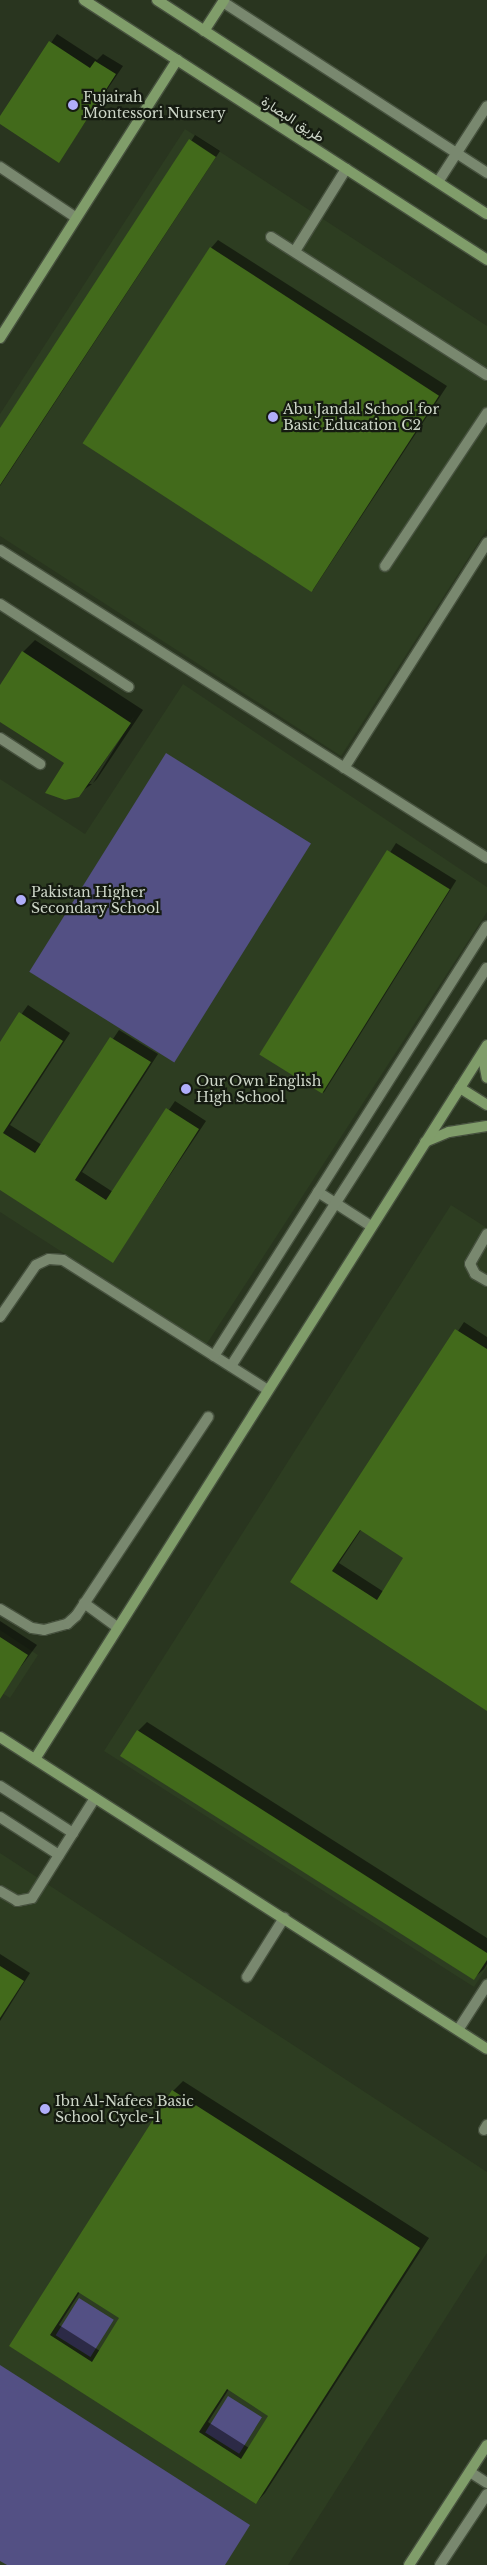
<!DOCTYPE html>
<html>
<head>
<meta charset="utf-8">
<style>
  body { margin:0 }
  #map { position:relative; width:487px; height:2565px; overflow:hidden; background:#29351f; font-family:"Libre Baskerville",Vazirmatn,serif }
  div>[style] { position:absolute }
  .built>* { inset:0; background:#2d3d21 }
  .green>* { inset:0; background:#535084; transform-origin:0 0 }
  .shadow>* { inset:0; background:#0007; transform-origin:0 0 }
  .building>* { inset:0; background:#426a1b; transform-origin:0 0 }
  .roads { filter:drop-shadow(1px 0 #46513e) drop-shadow(-1px 0 #46513e) drop-shadow(0 1px #46513e) drop-shadow(0 -1px #46513e) }
  .lane>* { height:10px; margin:-5px; padding:0 5px; transform-origin:5px; border-radius:5px; background:#79886f }
  .street>* { height:10px; margin:-5px; padding:0 5px; transform-origin:5px; border-radius:5px; background:#79886f }
  .secondary>* { height:10px; margin:-5px; padding:0 5px; transform-origin:5px; border-radius:5px; background:#809d6a }
  .dots>* { width:14px; height:14px; translate:-50% -50%; box-sizing:border-box; border:2px solid #151b11; border-radius:50% }
  span { translate:-50% -50%; white-space:nowrap; text-align:center; line-height:1.15; -webkit-text-stroke:4.5px #151b11; paint-order:stroke }
  .poi-label { font-size:14px; color:#cdd6c8 }
  .left { translate:0 -50%; text-align:left }
  .street-label { font-size:14px; color:#cdd6c8 }
</style>
</head>
<body>
<div id="map">
  <div class="built">
    <i style="clip-path:polygon(185px 129px,487px 326px,487px 529px,341px 756px,0 536px,0 414px)"></i>
    <i style="clip-path:polygon(183px 684px,487px 887px,487px 912px,206px 1345px,0 1212px,0 779px,85px 834px)"></i>
    <i style="clip-path:polygon(451px 1205px,487px 1228px,487px 1967px,474px 1987px,104px 1751px)"></i>
    <i style="clip-path:polygon(0 1630px,38px 1655px,10px 1698px,0 1692px)"></i>
    <i style="clip-path:polygon(0 1853px,487px 2172px,487px 2253px,288px 2565px,0 2565px)"></i>
  </div>
  <div class="green">
    <i style="left:166px;top:753px;width:171px;height:258px;rotate:32deg"></i>
    <i style="left:79px;top:2298px;width:41px;height:44px;rotate:32deg"></i>
    <i style="clip-path:polygon(0 2365px,250px 2525px,225px 2565px,7px 2565px,0 2561px)"></i>
    <i style="left:228px;top:2396px;width:40px;height:43px;rotate:32deg"></i>
  </div>
  <div class="shadow">
    <i style="clip-path:polygon(57px 34px,97px 60px,103px 54px,123px 66px,59px 161px,0 123px,0 118px)"></i>
    <i style="clip-path:polygon(195px 135px,220px 151px,0 486px,0 430px)"></i>
    <i style="clip-path:polygon(218px 240px,447px 386px,313px 590px,211px 248px)"></i>
    <i style="clip-path:polygon(35px 640px,143px 710px,97px 779px,93px 783px,134px 717px,89px 784px,92px 784px,72px 798px,66px 763px,0 720px,0 687px,23px 652px)"></i>
    <i style="left:396px;top:843px;width:71px;height:250px;rotate:32deg"></i>
    <i style="clip-path:polygon(28px 1005px,70px 1033px,10px 1125px,42px 1145px,119px 1030px,158px 1054px,82px 1172px,113px 1192px,175px 1101px,206px 1121px,113px 1261px,0 1188px,0 1044px)"></i>
    <i style="clip-path:polygon(evenodd,464px 1322px,487px 1337px,487px 1709px,292px 1582px,464px 1322px,361px 1530px,405px 1558px,384px 1592px,339px 1563px,361px 1530px)"></i>
    <i style="clip-path:polygon(0 1621px,37px 1645px,8px 1684px,0 1678px)"></i>
    <i style="clip-path:polygon(147px 1722px,487px 1938px,487px 1964px,484px 1969px,474px 1978px,138px 1731px)"></i>
    <i style="clip-path:polygon(0 1954px,30px 1973px,0 2021px)"></i>
    <i style="clip-path:polygon(evenodd,183px 2081px,429px 2238px,265px 2493px,256px 2503px,10px 2346px,173px 2091px,183px 2081px,80px 2292px,121px 2318px,100px 2351px,59px 2325px,80px 2292px,183px 2081px,229px 2389px,270px 2415px,249px 2448px,208px 2422px,229px 2389px)"></i>
  </div>
  <div class="building">
    <i style="clip-path:polygon(49px 41px,90px 68px,95px 61px,116px 74px,59px 163px,0 124px,0 116px)"></i>
    <i style="clip-path:polygon(189px 139px,216px 157px,0 485px,0 428px)"></i>
    <i style="left:210px;top:247px;width:273px;height:234px;rotate:33deg"></i>
    <i style="clip-path:polygon(22px 651px,131px 723px,79px 797px,65px 800px,45px 793px,64px 763px,0 722px,0 685px)"></i>
    <i style="left:387px;top:850px;width:74px;height:241px;rotate:32deg"></i>
    <i style="clip-path:polygon(19px 1012px,63px 1041px,3px 1133px,35px 1153px,110px 1037px,151px 1062px,75px 1180px,106px 1200px,166px 1108px,199px 1129px,113px 1263px,0 1190px,0 1042px)"></i>
    <i style="clip-path:polygon(evenodd,455px 1329px,487px 1349px,487px 1711px,290px 1582px,455px 1329px,360px 1530px,403px 1558px,377px 1600px,332px 1571px,360px 1530px)"></i>
    <i style="clip-path:polygon(0 1637px,28px 1655px,0 1699px)"></i>
    <i style="clip-path:polygon(137px 1730px,487px 1953px,487px 1960px,474px 1980px,120px 1756px)"></i>
    <i style="clip-path:polygon(0 1966px,24px 1981px,0 2018px)"></i>
    <i style="clip-path:polygon(evenodd,172px 2090px,420px 2248px,256px 2504px,9px 2346px,172px 2090px,78px 2292px,119px 2318px,92px 2362px,50px 2335px,78px 2292px,172px 2090px,227px 2389px,268px 2416px,241px 2459px,199px 2432px,227px 2389px)"></i>
  </div>
  <div class="roads">
    <div class="lane">
      <i style="left:271px;top:237px;width:256px;rotate:32.6deg"></i>
      <i style="left:295px;top:251px;width:97px;rotate:-58.1deg"></i>
      <i style="left:385px;top:566px;width:184px;rotate:-56.3deg"></i>
      <i style="left:0;top:604px;width:153px;rotate:32.8deg"></i>
      <i style="left:0;top:738px;width:48px;rotate:33deg"></i>
      <i style="left:487px;top:1234px;width:34px;rotate:120deg"></i>
      <i style="left:470px;top:1264px;width:11px;rotate:63deg"></i>
      <i style="left:475px;top:1274px;width:14px;rotate:30deg"></i>
      <i style="left:0;top:1786px;width:87px;rotate:32.8deg"></i>
      <i style="left:0;top:1817px;width:70px;rotate:32.8deg"></i>
      <i style="left:0;top:1891px;width:20px;rotate:30deg"></i>
      <i style="left:17px;top:1901px;width:15px;rotate:-11deg"></i>
      <i style="left:32px;top:1898px;width:118px;rotate:-57.8deg"></i>
      <i style="left:247px;top:1977px;width:70px;rotate:-57.9deg"></i>
      <i style="left:484px;top:2130px;width:6px;rotate:-59deg"></i>
      <i style="left:470px;top:2472px;width:20px;rotate:33deg"></i>
      <i style="left:440px;top:2565px;width:85px;rotate:-56.5deg"></i>
    </div>
    <div class="street">
      <i style="left:223px;top:2px;width:315px;rotate:32.9deg"></i>
      <i style="left:0;top:167px;width:90px;rotate:33.7deg"></i>
      <i style="left:438px;top:182px;width:90px;rotate:-57.2deg"></i>
      <i style="left:0;top:550px;width:576px;rotate:32.31deg"></i>
      <i style="left:344px;top:768px;width:267px;rotate:-57.6deg"></i>
      <i style="left:318px;top:1192px;width:63px;rotate:32.7deg"></i>
      <i style="left:0;top:1317px;width:63px;rotate:-55.3deg"></i>
      <i style="left:36px;top:1265px;width:14px;rotate:-25deg"></i>
      <i style="left:49px;top:1259px;width:14px;rotate:4deg"></i>
      <i style="left:63px;top:1260px;width:241px;rotate:32.4deg"></i>
      <i style="left:214px;top:1356px;width:509px;rotate:-57.59deg"></i>
      <i style="left:231px;top:1366px;width:473px;rotate:-57.3deg"></i>
      <i style="left:84px;top:1603px;width:41px;rotate:36deg"></i>
      <i style="left:0;top:1609px;width:37px;rotate:31deg"></i>
      <i style="left:32px;top:1628px;width:12px;rotate:9deg"></i>
      <i style="left:44px;top:1630px;width:24px;rotate:-15deg"></i>
      <i style="left:67px;top:1624px;width:12px;rotate:-42deg"></i>
      <i style="left:76px;top:1616px;width:239px;rotate:-56.4deg"></i>
      <i style="left:458px;top:2030px;width:54px;rotate:-57.2deg"></i>
    </div>
    <div class="secondary">
      <i style="left:84px;top:0;width:480px;rotate:32.8deg"></i>
      <i style="left:157px;top:0;width:393px;rotate:33deg"></i>
      <i style="left:204px;top:31px;width:37px;rotate:-57deg"></i>
      <i style="left:0;top:338px;width:330px;rotate:-57.5deg"></i>
      <i style="left:487px;top:1054px;width:9px;rotate:108deg"></i>
      <i style="left:484px;top:1063px;width:15px;rotate:79deg"></i>
      <i style="left:460px;top:1088px;width:32px;rotate:32deg"></i>
      <i style="left:425px;top:1142px;width:26px;rotate:-23deg"></i>
      <i style="left:449px;top:1132px;width:38px;rotate:-9deg"></i>
      <i style="left:0;top:1737px;width:578px;rotate:32.65deg"></i>
      <i style="left:35px;top:1759px;width:845px;rotate:-57.66deg"></i>
      <i style="left:409px;top:2565px;width:143px;rotate:-57deg"></i>
    </div>
  </div>
  <div class="dots">
    <i style="left:73px;top:105px;background:#b0aefa"></i>
    <i style="left:273px;top:417px;background:#b0aefa"></i>
    <i style="left:21px;top:900px;background:#b0aefa"></i>
    <i style="left:186px;top:1089px;background:#b0aefa"></i>
    <i style="left:45px;top:2109px;background:#b0aefa"></i>
  </div>
  <div class="poi-label">
    <span class="left" style="left:83px;top:105px">Fujairah<br>Montessori Nursery</span>
    <span class="left" style="left:283px;top:417px">Abu Jandal School for<br>Basic Education C2</span>
    <span class="left" style="left:31px;top:900px">Pakistan Higher<br>Secondary School</span>
    <span class="left" style="left:196px;top:1089px">Our Own English<br>High School</span>
    <span class="left" style="left:55px;top:2109px">Ibn Al-Nafees Basic<br>School Cycle-1</span>
  </div>
  <div class="street-label">
    <span style="left:293px;top:119px;rotate:33deg">طريق البصارة</span>
  </div>
</div>
</body>
</html>
